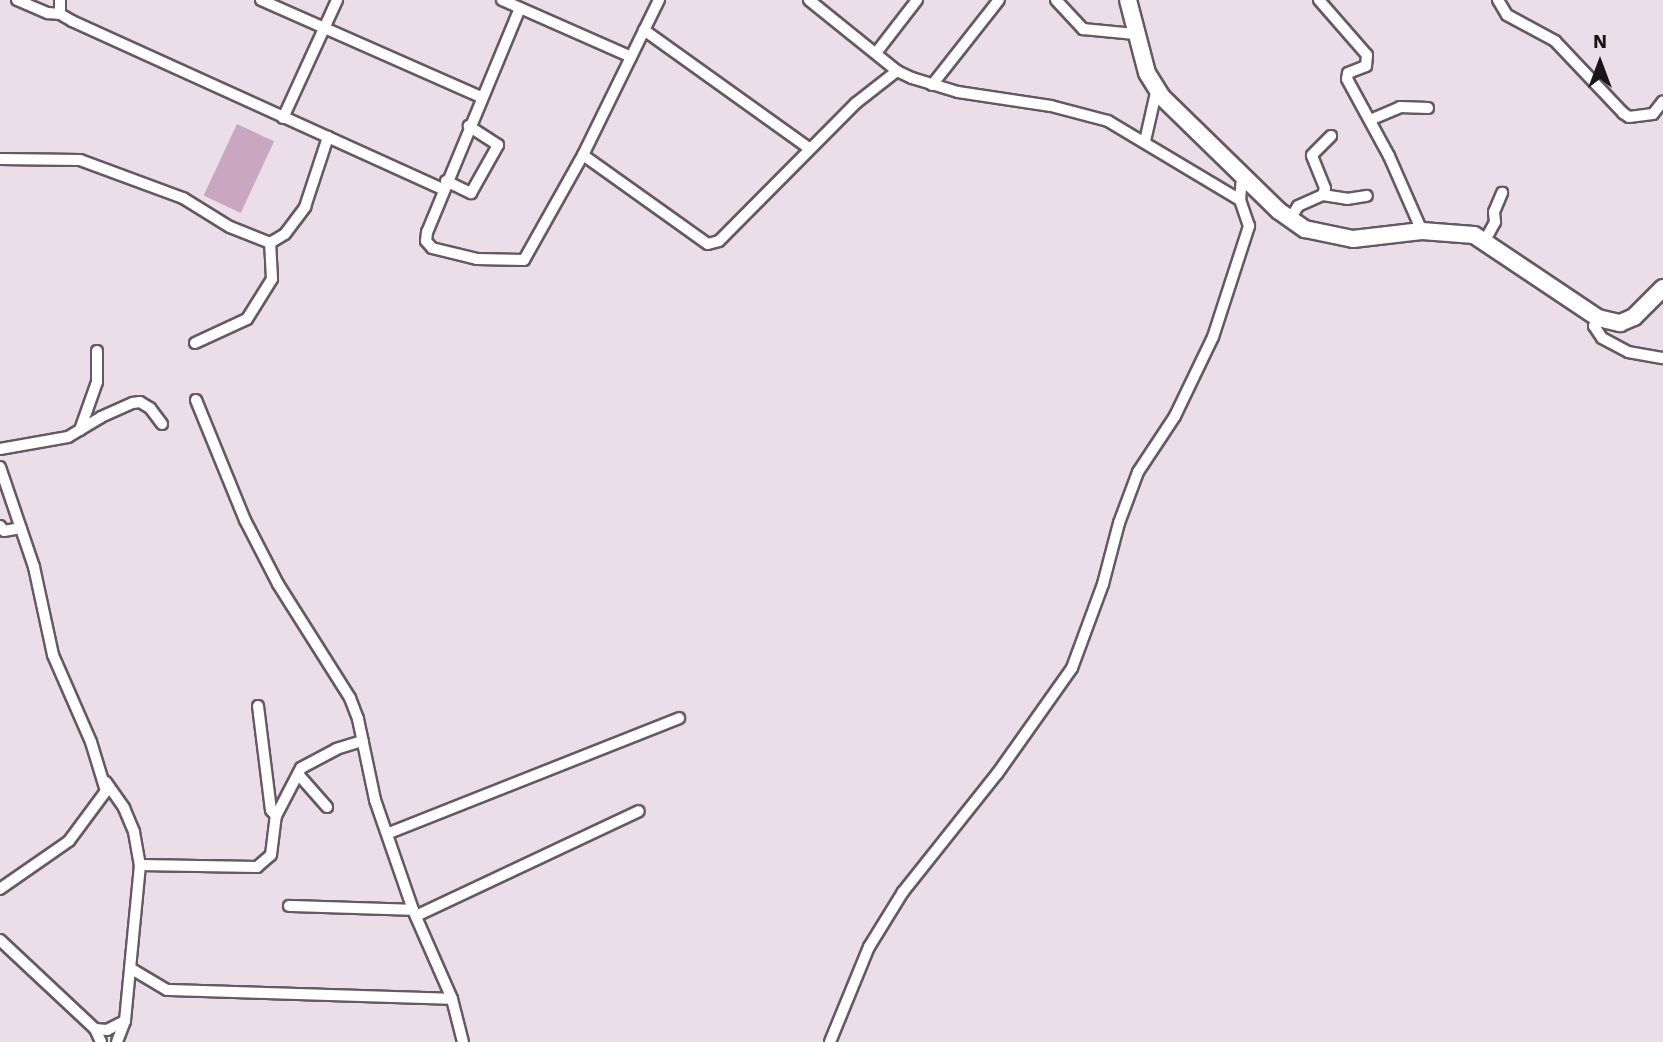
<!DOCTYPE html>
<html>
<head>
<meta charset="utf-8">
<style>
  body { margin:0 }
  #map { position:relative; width:1663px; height:1042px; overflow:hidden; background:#ecdee8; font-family:"Work Sans",sans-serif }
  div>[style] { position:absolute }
  .green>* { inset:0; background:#c9a7c1; transform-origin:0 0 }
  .roads { filter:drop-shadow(2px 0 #655962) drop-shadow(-2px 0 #655962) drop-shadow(0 2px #655962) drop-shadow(0 -2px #655962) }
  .street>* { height:10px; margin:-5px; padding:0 5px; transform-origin:5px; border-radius:5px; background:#fff }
  .secondary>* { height:16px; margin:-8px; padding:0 8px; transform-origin:8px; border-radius:8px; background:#fff }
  span { translate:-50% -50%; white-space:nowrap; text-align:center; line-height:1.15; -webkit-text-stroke:6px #ecdee8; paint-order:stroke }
  .north { position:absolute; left:1565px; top:28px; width:70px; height:70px; -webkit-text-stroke:5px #ecdee8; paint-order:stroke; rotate:0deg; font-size:19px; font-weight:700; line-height:28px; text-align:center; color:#1a1519 }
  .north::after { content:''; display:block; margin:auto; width:24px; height:32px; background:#1a1519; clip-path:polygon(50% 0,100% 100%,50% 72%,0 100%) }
</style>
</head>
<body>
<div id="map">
  <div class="green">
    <i style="left:237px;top:124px;width:41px;height:79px;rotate:25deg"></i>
  </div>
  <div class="roads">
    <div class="street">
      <i style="left:17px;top:0;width:34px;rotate:23deg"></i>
      <i style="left:48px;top:13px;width:12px;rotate:5deg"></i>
      <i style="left:60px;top:0;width:14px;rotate:90deg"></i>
      <i style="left:60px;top:14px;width:14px;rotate:30deg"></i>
      <i style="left:72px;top:21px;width:407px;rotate:24.4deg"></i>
      <i style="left:261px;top:0;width:240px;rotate:23.8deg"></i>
      <i style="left:502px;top:0;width:141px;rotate:23.8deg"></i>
      <i style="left:809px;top:0;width:113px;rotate:38.9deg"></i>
      <i style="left:897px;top:71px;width:17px;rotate:25deg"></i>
      <i style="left:912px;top:78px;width:48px;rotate:16.9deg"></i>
      <i style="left:958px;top:92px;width:94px;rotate:8.6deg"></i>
      <i style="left:1051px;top:106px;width:59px;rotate:14.7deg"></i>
      <i style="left:1108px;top:121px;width:154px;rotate:30.9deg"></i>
      <i style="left:1056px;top:0;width:40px;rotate:47deg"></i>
      <i style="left:1083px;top:29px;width:52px;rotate:5.5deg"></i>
      <i style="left:1319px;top:0;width:73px;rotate:48.9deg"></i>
      <i style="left:1367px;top:55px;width:11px;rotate:95deg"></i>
      <i style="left:1366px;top:66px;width:19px;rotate:159deg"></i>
      <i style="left:1348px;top:73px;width:6px;rotate:99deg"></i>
      <i style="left:1347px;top:79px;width:88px;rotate:61.4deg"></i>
      <i style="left:1389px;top:156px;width:82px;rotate:66.3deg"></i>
      <i style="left:1498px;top:0;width:17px;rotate:59deg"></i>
      <i style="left:1507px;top:15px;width:55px;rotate:28.4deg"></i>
      <i style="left:1555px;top:41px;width:99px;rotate:46.6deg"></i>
      <i style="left:1623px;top:113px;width:7px;rotate:34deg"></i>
      <i style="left:1629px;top:117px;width:24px;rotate:-7deg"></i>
      <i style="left:1653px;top:114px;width:16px;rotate:-52deg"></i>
      <i style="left:520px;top:8px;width:243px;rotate:112.5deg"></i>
      <i style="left:427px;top:232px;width:9px;rotate:96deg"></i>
      <i style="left:426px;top:241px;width:9px;rotate:49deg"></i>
      <i style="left:432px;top:248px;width:46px;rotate:13.7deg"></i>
      <i style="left:477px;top:259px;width:47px;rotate:1.2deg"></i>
      <i style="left:524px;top:260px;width:120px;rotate:-60.7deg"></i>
      <i style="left:583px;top:155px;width:173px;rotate:-63.9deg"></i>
      <i style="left:644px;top:30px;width:203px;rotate:35.6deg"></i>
      <i style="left:876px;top:53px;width:67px;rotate:-52.3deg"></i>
      <i style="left:932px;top:85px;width:108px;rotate:-51.8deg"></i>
      <i style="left:283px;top:118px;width:130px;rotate:-65.4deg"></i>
      <i style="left:1370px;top:120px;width:33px;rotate:-23deg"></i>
      <i style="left:1400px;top:107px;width:28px;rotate:2deg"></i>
      <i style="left:1145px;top:141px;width:54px;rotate:-77.2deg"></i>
      <i style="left:583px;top:155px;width:153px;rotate:35.5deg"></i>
      <i style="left:708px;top:244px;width:11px;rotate:-15deg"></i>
      <i style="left:719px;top:241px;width:194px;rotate:-45.2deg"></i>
      <i style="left:856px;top:103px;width:52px;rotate:-38deg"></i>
      <i style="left:0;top:159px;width:80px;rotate:0.7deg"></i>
      <i style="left:80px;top:160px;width:110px;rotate:20.3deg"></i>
      <i style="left:183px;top:198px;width:55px;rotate:31.7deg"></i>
      <i style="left:230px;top:227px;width:43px;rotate:21.8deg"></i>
      <i style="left:270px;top:243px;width:17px;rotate:-31deg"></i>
      <i style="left:285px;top:234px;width:34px;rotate:-53deg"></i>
      <i style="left:305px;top:207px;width:74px;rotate:-71.8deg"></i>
      <i style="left:446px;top:181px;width:28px;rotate:26deg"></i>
      <i style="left:471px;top:193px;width:55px;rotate:-60.6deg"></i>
      <i style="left:498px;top:145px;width:35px;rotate:-147deg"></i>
      <i style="left:1323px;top:195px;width:24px;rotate:9deg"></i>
      <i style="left:1347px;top:199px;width:20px;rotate:-9deg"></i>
      <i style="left:1290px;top:219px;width:15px;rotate:-58deg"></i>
      <i style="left:1298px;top:206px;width:27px;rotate:-24deg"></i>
      <i style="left:1323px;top:195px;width:7px;rotate:-74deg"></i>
      <i style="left:1325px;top:188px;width:35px;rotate:-112deg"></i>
      <i style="left:1312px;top:155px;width:27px;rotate:-45deg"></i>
      <i style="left:1484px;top:242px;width:23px;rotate:-61deg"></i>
      <i style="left:1495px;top:222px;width:10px;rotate:-96deg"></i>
      <i style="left:1494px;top:212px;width:21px;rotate:-67deg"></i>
      <i style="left:1598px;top:318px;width:9px;rotate:117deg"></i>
      <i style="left:1594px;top:326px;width:14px;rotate:56deg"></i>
      <i style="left:1602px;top:338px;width:30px;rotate:28deg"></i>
      <i style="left:1628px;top:352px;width:36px;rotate:10deg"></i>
      <i style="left:195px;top:343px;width:57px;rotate:-24.8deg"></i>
      <i style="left:247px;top:319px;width:47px;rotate:-58deg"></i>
      <i style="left:272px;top:279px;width:36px;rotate:-93deg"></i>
      <i style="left:196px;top:400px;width:130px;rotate:67.8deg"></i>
      <i style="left:245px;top:520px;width:72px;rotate:62.7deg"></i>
      <i style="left:278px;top:584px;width:135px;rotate:57.7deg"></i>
      <i style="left:350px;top:698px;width:22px;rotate:69deg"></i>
      <i style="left:358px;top:719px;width:83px;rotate:78.1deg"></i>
      <i style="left:375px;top:800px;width:116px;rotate:70.9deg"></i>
      <i style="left:413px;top:910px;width:97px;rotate:66.3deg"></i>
      <i style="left:452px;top:999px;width:44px;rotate:75.7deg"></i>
      <i style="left:80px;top:430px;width:51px;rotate:-70.5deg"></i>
      <i style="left:97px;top:382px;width:31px;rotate:-90deg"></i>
      <i style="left:0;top:449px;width:69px;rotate:-10deg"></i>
      <i style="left:68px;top:437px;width:39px;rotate:-31deg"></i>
      <i style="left:101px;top:417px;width:35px;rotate:-24deg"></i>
      <i style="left:133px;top:403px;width:7px;rotate:-8deg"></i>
      <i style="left:140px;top:402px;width:12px;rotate:31deg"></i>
      <i style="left:150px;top:408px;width:20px;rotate:53deg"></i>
      <i style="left:0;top:467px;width:106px;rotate:71.2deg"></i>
      <i style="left:34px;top:567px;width:90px;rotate:77.8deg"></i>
      <i style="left:53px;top:655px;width:95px;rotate:66.4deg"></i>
      <i style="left:91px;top:742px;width:51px;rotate:73deg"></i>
      <i style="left:106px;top:791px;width:62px;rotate:126.5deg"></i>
      <i style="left:69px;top:841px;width:84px;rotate:145.2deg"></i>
      <i style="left:0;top:526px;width:6px;rotate:51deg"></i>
      <i style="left:4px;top:531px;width:17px;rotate:-10deg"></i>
      <i style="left:258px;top:706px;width:105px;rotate:82.9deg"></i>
      <i style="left:271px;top:810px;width:8px;rotate:50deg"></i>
      <i style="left:298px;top:774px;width:44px;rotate:48.7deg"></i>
      <i style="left:106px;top:782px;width:32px;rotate:55deg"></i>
      <i style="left:124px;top:808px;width:26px;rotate:67deg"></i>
      <i style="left:134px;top:832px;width:34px;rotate:80deg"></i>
      <i style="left:140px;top:865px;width:157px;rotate:95.5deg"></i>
      <i style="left:125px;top:1021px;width:22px;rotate:111deg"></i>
      <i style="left:389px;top:833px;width:312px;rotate:-21.6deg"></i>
      <i style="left:140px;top:865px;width:117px;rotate:1deg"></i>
      <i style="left:257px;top:867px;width:18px;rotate:-41deg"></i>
      <i style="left:271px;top:855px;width:39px;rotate:-83deg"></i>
      <i style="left:276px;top:816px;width:54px;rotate:-62.5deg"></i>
      <i style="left:301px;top:768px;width:40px;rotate:-28deg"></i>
      <i style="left:336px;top:749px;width:28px;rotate:-17deg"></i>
      <i style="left:289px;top:906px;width:124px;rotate:1.8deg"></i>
      <i style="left:416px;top:916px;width:246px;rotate:-25.2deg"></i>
      <i style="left:0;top:940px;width:130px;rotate:43.1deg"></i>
      <i style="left:95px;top:1029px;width:14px;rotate:65deg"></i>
      <i style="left:130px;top:968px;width:43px;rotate:30.7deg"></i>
      <i style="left:167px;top:990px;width:285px;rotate:1.8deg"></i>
      <i style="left:95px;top:1029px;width:12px;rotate:5deg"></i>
      <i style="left:107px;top:1030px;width:20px;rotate:-27deg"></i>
      <i style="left:830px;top:1042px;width:103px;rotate:-67.7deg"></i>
      <i style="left:869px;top:947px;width:65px;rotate:-58.3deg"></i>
      <i style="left:903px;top:892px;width:151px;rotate:-51.5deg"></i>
      <i style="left:997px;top:774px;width:130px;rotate:-54.7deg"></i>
      <i style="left:1072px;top:668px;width:90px;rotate:-69.7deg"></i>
      <i style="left:1103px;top:584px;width:63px;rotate:-75.3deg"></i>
      <i style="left:1119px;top:523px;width:54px;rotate:-69.6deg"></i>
      <i style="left:1138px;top:472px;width:67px;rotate:-56.5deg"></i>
      <i style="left:1175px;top:416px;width:88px;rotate:-64.3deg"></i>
      <i style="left:1213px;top:337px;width:117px;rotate:-72deg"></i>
      <i style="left:1249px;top:226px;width:28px;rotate:-109deg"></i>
      <i style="left:1240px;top:200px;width:23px;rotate:-85deg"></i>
    </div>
    <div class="secondary">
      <i style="left:1128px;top:0;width:75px;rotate:75.4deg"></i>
      <i style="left:1147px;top:73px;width:28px;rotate:58deg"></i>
      <i style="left:1162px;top:97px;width:163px;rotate:44.3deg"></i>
      <i style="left:1279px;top:211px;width:32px;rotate:35deg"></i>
      <i style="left:1305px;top:229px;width:49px;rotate:11.8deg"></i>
      <i style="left:1353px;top:239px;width:69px;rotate:-6.6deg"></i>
      <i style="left:1422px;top:231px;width:52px;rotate:4.4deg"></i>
      <i style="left:1474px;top:235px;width:149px;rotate:33.8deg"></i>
      <i style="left:1598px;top:318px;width:23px;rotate:13deg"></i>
      <i style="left:1620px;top:323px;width:15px;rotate:-23deg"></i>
      <i style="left:1634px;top:317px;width:41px;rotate:-45deg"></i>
    </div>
  </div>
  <div class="north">N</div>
</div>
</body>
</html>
